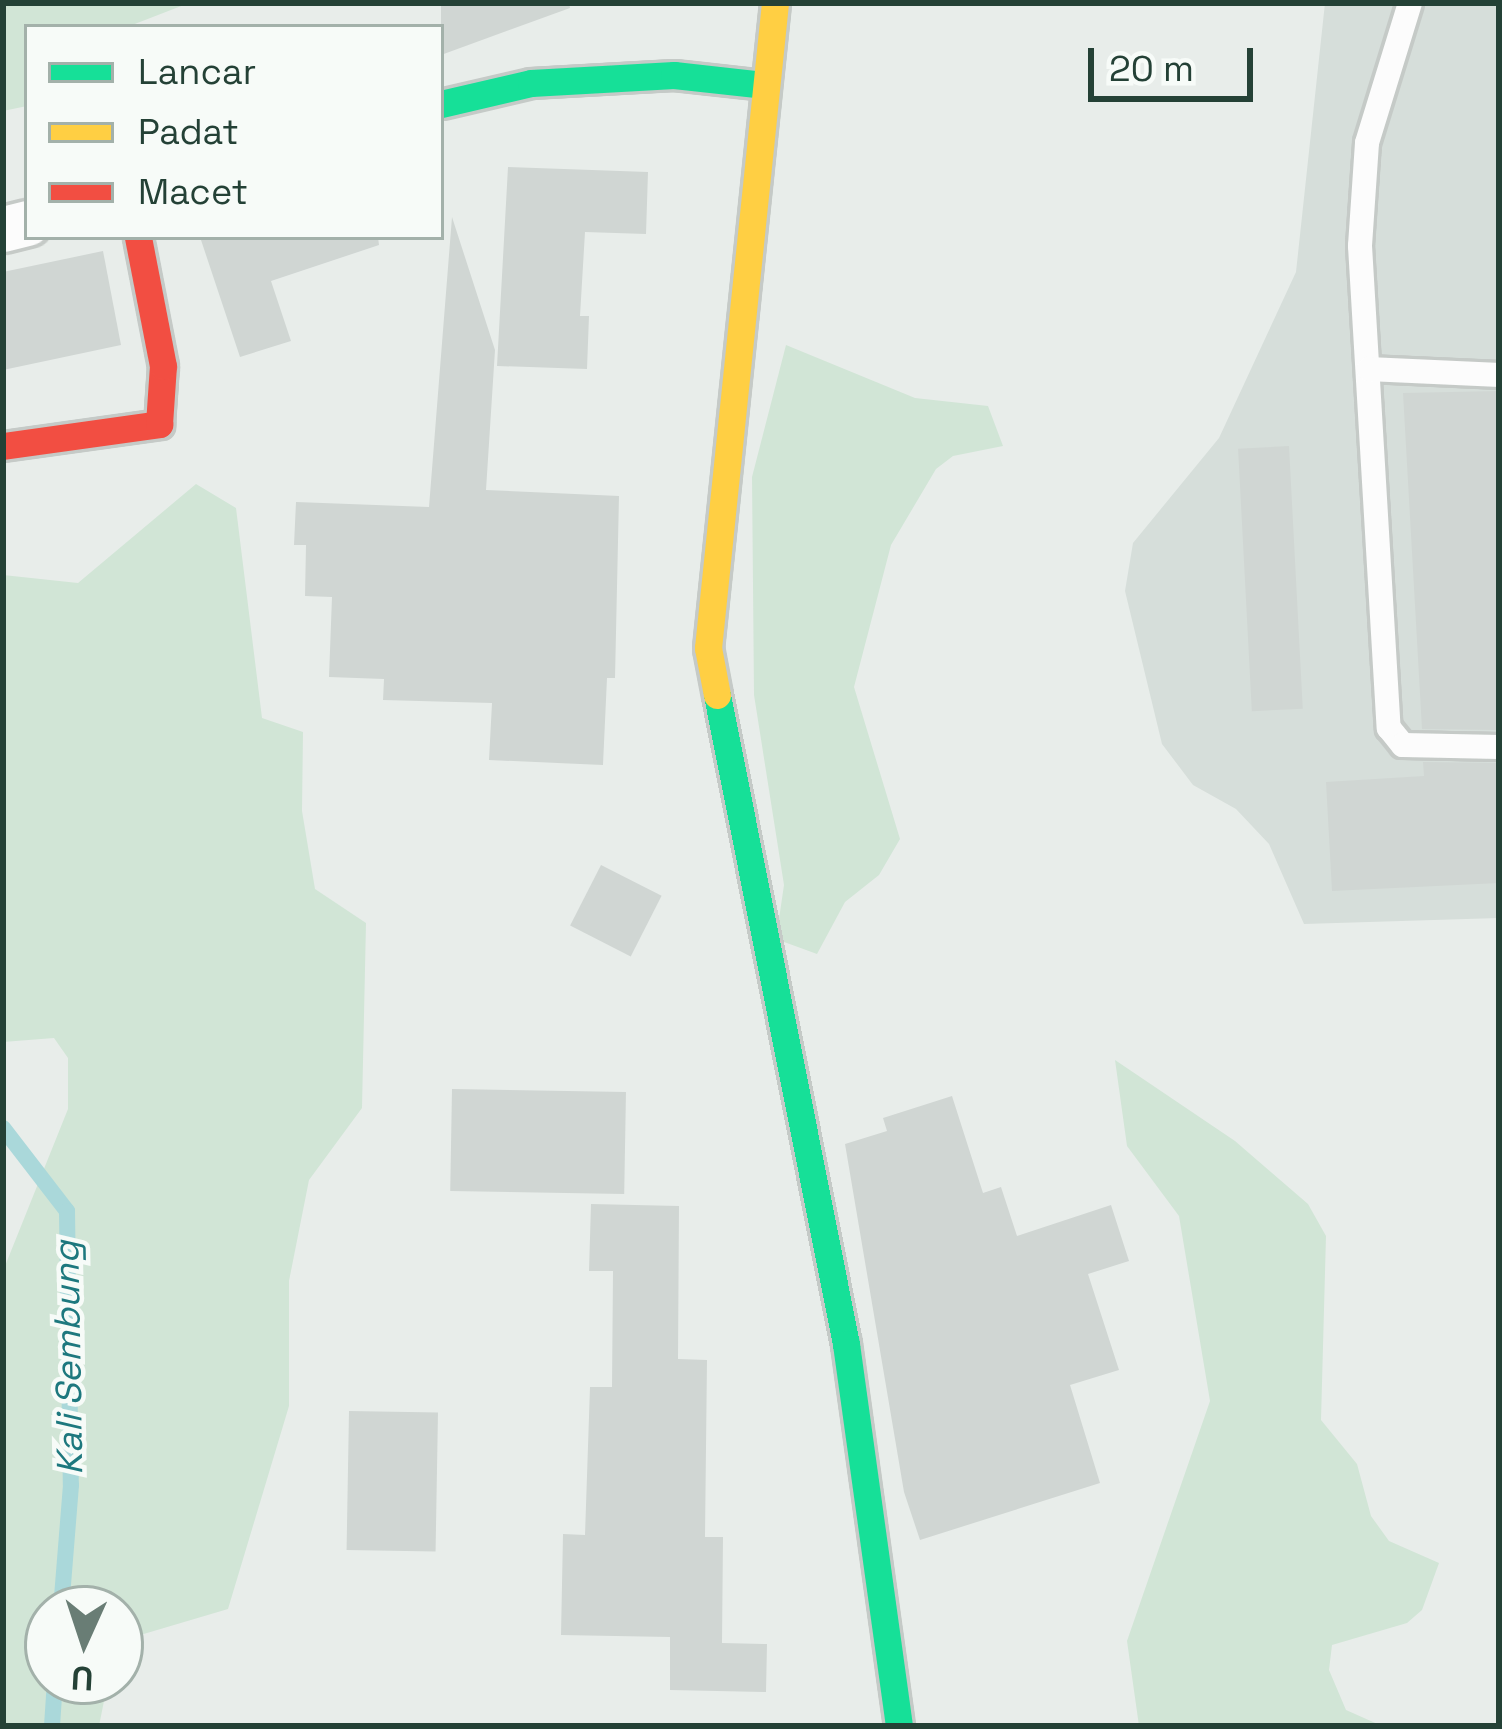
<!DOCTYPE html>
<html>
<head>
<meta charset="utf-8">
<style>
  body { margin:0 }
  #map { position:relative; width:1502px; height:1729px; overflow:hidden; background:#e8edea; font-family:"Space Grotesk",sans-serif }
  div>[style] { position:absolute }
  .built>* { inset:0; background:#d6deda }
  .green>* { inset:0; background:#d1e5d6 }
  .stream>* { height:16px; margin:-8px; padding:0 8px; transform-origin:8px; border-radius:8px; background:#aad8da }
  .building>* { inset:0; background:#d0d6d3; transform-origin:0 0 }
  .roads { filter:drop-shadow(3px 0 #c5cac7) drop-shadow(-3px 0 #c5cac7) drop-shadow(0 3px #c5cac7) drop-shadow(0 -3px #c5cac7) }
  .lane>* { height:24px; margin:-12px; padding:0 12px; transform-origin:12px; border-radius:12px; background:#fcfcfc }
  .street>* { height:45px; margin:-22.5px; padding:0 22.5px; transform-origin:22.5px; border-radius:22.5px; background:#fcfcfc }
  .fast>* { height:27px; margin:-13.5px; padding:0 13.5px; transform-origin:13.5px; border-radius:13.5px; background:#16e098 }
  .slow>* { height:27px; margin:-13.5px; padding:0 13.5px; transform-origin:13.5px; border-radius:13.5px; background:#ffcf43 }
  .jam>* { height:27px; margin:-13.5px; padding:0 13.5px; transform-origin:13.5px; border-radius:13.5px; background:#f24e42 }
  span { translate:-50% -50%; white-space:nowrap; text-align:center; line-height:1.15; -webkit-text-stroke:9px #f7fbf8; paint-order:stroke }
  .water-label { font-size:36px; color:#1d787e; font-style:italic }
  .frame { position:absolute; inset:0; border:6px solid #244136; pointer-events:none }
  .legend { position:absolute; left:24px; top:24px; width:420px; height:216px; box-sizing:border-box; background:#f7fbf8; border:3px solid #a3b1aa; margin:0; padding:15px 21px; list-style:none; font-size:36px; color:#244136 }
  .legend li { display:flex; align-items:center; gap:24px; height:60px }
  .legend b { width:60px; border:3px solid #a3b1aa }
  .north { position:absolute; left:24px; top:1585px; width:120px; height:120px; box-sizing:border-box; background:#f7fbf8; border:3px solid #a3b1aa; border-radius:50%; rotate:183deg; font-size:33px; font-weight:700; line-height:48px; text-align:center; color:#244136 }
  .north::after { content:''; display:block; margin:auto; width:42px; height:54px; background:#697d75; clip-path:polygon(50% 0,100% 100%,50% 72%,0 100%) }
  .scale { position:absolute; left:1088px; top:48px; width:165px; height:54px; box-sizing:border-box; border:6px solid #244136; border-top:0; padding-left:15px; font-size:36px; line-height:42px; white-space:nowrap; color:#244136; -webkit-text-stroke:9px #f7fbf8; paint-order:stroke }
</style>
</head>
<body>
<div id="map">
  <div class="built">
    <i style="clip-path:polygon(1325px 3px,1499px 3px,1499px 918px,1304px 924px,1269px 844px,1236px 809px,1193px 785px,1162px 744px,1125px 591px,1133px 543px,1219px 438px,1296px 272px)"></i>
  </div>
  <div class="green">
    <i style="clip-path:polygon(3px 3px,189px 3px,127px 27px,27px 27px,27px 106px,3px 111px)"></i>
    <i style="clip-path:polygon(786px 345px,915px 398px,988px 406px,1003px 446px,953px 456px,936px 469px,891px 545px,854px 687px,900px 839px,879px 875px,845px 902px,817px 954px,776px 939px,784px 885px,754px 695px,752px 477px)"></i>
    <i style="clip-path:polygon(196px 484px,236px 508px,262px 718px,303px 732px,302px 811px,315px 889px,366px 923px,362px 1108px,309px 1180px,289px 1281px,289px 1406px,228px 1609px,120px 1641px,120px 1609px,48px 1609px,48px 1681px,108px 1681px,99px 1726px,3px 1726px,3px 1271px,68px 1109px,68px 1058px,54px 1038px,3px 1042px,3px 575px,78px 583px)"></i>
    <i style="clip-path:polygon(1115px 1060px,1235px 1141px,1308px 1204px,1326px 1236px,1321px 1420px,1357px 1464px,1371px 1516px,1389px 1541px,1439px 1563px,1422px 1610px,1407px 1623px,1332px 1645px,1329px 1670px,1346px 1710px,1382px 1726px,1139px 1726px,1127px 1641px,1210px 1401px,1179px 1216px,1127px 1146px)"></i>
  </div>
  <div class="stream">
    <i style="left:3px;top:1128px;width:105px;rotate:52.4deg"></i>
    <i style="left:67px;top:1211px;width:274px;rotate:89.2deg"></i>
    <i style="left:71px;top:1485px;width:124px;rotate:94.6deg"></i>
    <i style="left:52px;top:1726px;width:45px;rotate:-86.2deg"></i>
  </div>
  <div class="building">
    <i style="clip-path:polygon(441px 3px,569px 3px,570px 8px,441px 55px)"></i>
    <i style="clip-path:polygon(508px 167px,648px 172px,646px 234px,585px 232px,580px 316px,589px 316px,587px 369px,497px 366px)"></i>
    <i style="clip-path:polygon(452px 217px,495px 350px,486px 490px,619px 496px,615px 678px,607px 678px,603px 765px,489px 760px,492px 703px,383px 700px,384px 679px,329px 677px,332px 597px,305px 596px,306px 545px,294px 545px,296px 502px,429px 507px)"></i>
    <i style="clip-path:polygon(200px 237px,378px 237px,379px 245px,271px 281px,291px 341px,240px 357px)"></i>
    <i style="clip-path:polygon(103px 251px,121px 345px,3px 370px,3px 272px)"></i>
    <i style="clip-path:polygon(1499px 391px,1499px 730px,1422px 729px,1403px 393px)"></i>
    <i style="left:1289px;top:446px;width:263px;height:51px;rotate:87deg"></i>
    <i style="clip-path:polygon(1423px 762px,1499px 763px,1499px 883px,1332px 891px,1326px 782px,1424px 776px)"></i>
    <i style="left:601px;top:865px;width:68px;height:68px;rotate:27deg"></i>
    <i style="left:452px;top:1089px;width:174px;height:102px;rotate:1deg"></i>
    <i style="clip-path:polygon(952px 1096px,983px 1193px,1001px 1187px,1017px 1236px,1111px 1205px,1129px 1261px,1088px 1274px,1119px 1370px,1070px 1385px,1100px 1483px,920px 1540px,904px 1492px,845px 1144px,887px 1131px,883px 1118px)"></i>
    <i style="clip-path:polygon(591px 1204px,679px 1206px,678px 1359px,707px 1360px,705px 1537px,723px 1537px,722px 1643px,767px 1644px,766px 1692px,670px 1690px,670px 1637px,561px 1635px,563px 1534px,585px 1535px,590px 1387px,612px 1387px,613px 1271px,589px 1271px)"></i>
    <i style="left:349px;top:1411px;width:89px;height:139px;rotate:1deg"></i>
  </div>
  <div class="roads">
    <div class="lane">
      <i style="left:1410px;top:3px;width:146px;rotate:107.1deg"></i>
      <i style="left:1367px;top:143px;width:103px;rotate:93.9deg"></i>
      <i style="left:1360px;top:246px;width:483px;rotate:86.6deg"></i>
      <i style="left:1389px;top:728px;width:22px;rotate:51deg"></i>
      <i style="left:1403px;top:745px;width:96px;rotate:1.2deg"></i>
      <i style="left:1369px;top:369px;width:130px;rotate:2.6deg"></i>
    </div>
    <div class="street">
      <i style="left:3px;top:229px;width:25px;rotate:-14deg"></i>
    </div>
    <div class="fast">
      <i style="left:441px;top:104px;width:92px;rotate:-13.1deg"></i>
      <i style="left:531px;top:83px;width:143px;rotate:-3.2deg"></i>
      <i style="left:674px;top:75px;width:92px;rotate:6.3deg"></i>
      <i style="left:717px;top:695px;width:662px;rotate:78.76deg"></i>
      <i style="left:846px;top:1344px;width:386px;rotate:82.1deg"></i>
    </div>
    <div class="slow">
      <i style="left:717px;top:695px;width:48px;rotate:-100.8deg"></i>
      <i style="left:708px;top:648px;width:648px;rotate:-84.07deg"></i>
    </div>
    <div class="jam">
      <i style="left:3px;top:446px;width:158px;rotate:-8deg"></i>
      <i style="left:159px;top:424px;width:58px;rotate:-86.1deg"></i>
      <i style="left:163px;top:366px;width:131px;rotate:-101deg"></i>
    </div>
  </div>
  <div class="water-label">
    <span style="left:69px;top:1358px;rotate:-91deg">Kali Sembung</span>
  </div>
  <div class="frame"></div>
  <ul class="legend">
  <li><b style="height:15px;background:#16e098"></b>Lancar</li>
  <li><b style="height:15px;background:#ffcf43"></b>Padat</li>
  <li><b style="height:15px;background:#f24e42"></b>Macet</li>
  </ul>
  <div class="north">U</div>
  <div class="scale">20 m</div>
</div>
</body>
</html>
